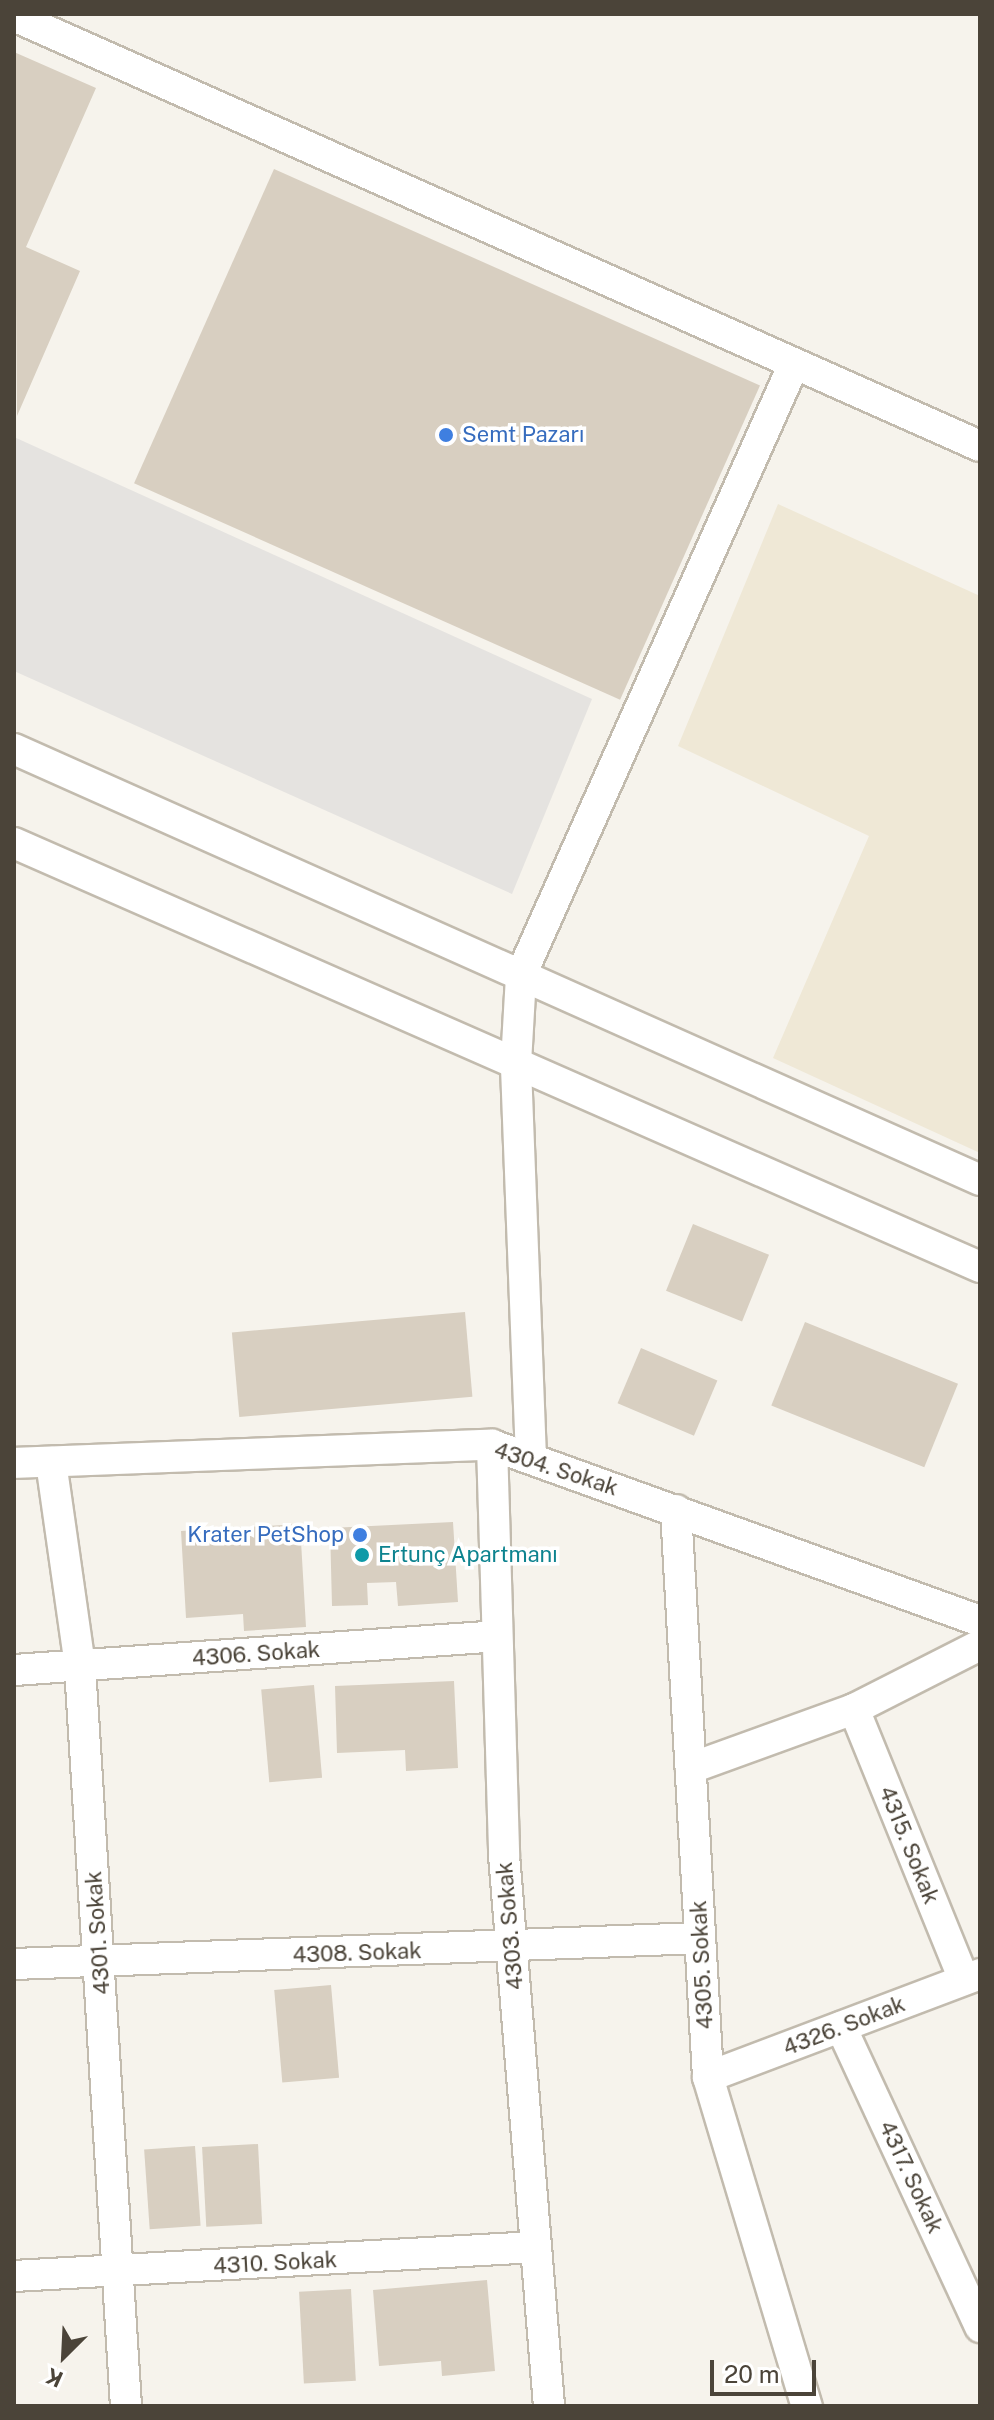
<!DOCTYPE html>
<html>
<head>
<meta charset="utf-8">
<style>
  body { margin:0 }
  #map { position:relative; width:994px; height:2420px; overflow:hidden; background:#f6f3ec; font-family:"Public Sans",sans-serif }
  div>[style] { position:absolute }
  .education>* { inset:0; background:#efe8d6 }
  .parking>* { inset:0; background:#e5e3e0 }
  .building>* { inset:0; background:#d8cfc1; transform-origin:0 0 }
  .roads { filter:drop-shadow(2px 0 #c2bbae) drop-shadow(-2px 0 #c2bbae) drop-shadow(0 2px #c2bbae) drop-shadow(0 -2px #c2bbae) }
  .minor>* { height:30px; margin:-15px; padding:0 15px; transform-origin:15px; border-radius:15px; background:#fff }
  .dots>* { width:22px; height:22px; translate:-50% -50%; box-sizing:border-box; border:4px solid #fff; border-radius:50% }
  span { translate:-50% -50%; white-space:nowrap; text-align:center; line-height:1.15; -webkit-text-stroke:7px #fff; paint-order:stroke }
  .shop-label { font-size:22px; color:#366cbe }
  .left { translate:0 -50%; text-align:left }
  .right { translate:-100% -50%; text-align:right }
  .street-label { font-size:22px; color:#4b4439 }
  .culture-label { font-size:22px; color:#0d838f }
  .frame { position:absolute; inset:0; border:16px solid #4b4439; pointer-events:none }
  .north { position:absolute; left:24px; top:2316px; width:80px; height:80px; -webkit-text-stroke:6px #fff; paint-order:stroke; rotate:204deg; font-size:22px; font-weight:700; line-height:32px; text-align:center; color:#4b4439 }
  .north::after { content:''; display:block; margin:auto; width:28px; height:36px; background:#4b4439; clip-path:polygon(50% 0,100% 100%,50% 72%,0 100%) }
  .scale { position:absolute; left:710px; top:2360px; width:106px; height:36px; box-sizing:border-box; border:4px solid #4b4439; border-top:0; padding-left:10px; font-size:24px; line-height:28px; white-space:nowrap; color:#4b4439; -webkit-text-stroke:6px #fff; paint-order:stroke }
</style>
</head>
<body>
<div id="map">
  <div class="education">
    <i style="clip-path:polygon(778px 504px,980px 596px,980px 1153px,773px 1058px,869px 836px,678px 746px)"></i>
  </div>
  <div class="parking">
    <i style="clip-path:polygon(14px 437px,592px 699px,512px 894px,14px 671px)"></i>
  </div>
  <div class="building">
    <i style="clip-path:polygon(14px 52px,96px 88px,26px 247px,80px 271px,17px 416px)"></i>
    <i style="left:274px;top:169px;width:532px;height:344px;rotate:24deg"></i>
    <i style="left:693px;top:1224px;width:82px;height:72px;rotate:22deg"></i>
    <i style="left:465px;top:1312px;width:85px;height:234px;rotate:85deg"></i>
    <i style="left:805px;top:1322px;width:165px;height:90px;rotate:22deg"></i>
    <i style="left:641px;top:1348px;width:83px;height:60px;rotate:23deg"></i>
    <i style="clip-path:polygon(453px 1522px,458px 1602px,398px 1606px,396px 1582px,367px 1583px,368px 1605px,332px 1606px,330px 1528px)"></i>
    <i style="clip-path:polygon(300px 1524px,306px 1627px,244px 1631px,243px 1614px,186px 1618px,181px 1531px)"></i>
    <i style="clip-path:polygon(454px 1681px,458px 1768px,406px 1771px,405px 1750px,337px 1753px,335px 1686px)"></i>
    <i style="left:314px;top:1685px;width:93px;height:53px;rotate:85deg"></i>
    <i style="left:331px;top:1985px;width:93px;height:57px;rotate:85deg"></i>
    <i style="left:258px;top:2144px;width:80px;height:56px;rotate:87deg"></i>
    <i style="left:195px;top:2146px;width:80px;height:51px;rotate:86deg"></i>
    <i style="clip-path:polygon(487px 2280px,495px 2371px,442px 2376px,441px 2361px,379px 2366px,373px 2290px)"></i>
    <i style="left:351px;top:2289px;width:92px;height:52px;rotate:87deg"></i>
  </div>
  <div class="roads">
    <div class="minor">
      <i style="left:14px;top:16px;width:1057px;rotate:24deg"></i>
      <i style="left:14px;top:749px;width:1058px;rotate:24.04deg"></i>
      <i style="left:14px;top:843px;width:1055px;rotate:23.7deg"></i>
      <i style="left:492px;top:1445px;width:410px;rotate:88.3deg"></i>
      <i style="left:504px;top:1855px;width:553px;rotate:85.33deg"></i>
      <i style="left:531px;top:1458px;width:395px;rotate:-92.2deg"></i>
      <i style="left:516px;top:1063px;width:88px;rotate:-86.7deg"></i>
      <i style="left:521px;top:975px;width:667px;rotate:-65.93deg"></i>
      <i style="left:51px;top:1462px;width:207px;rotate:81.9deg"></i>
      <i style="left:80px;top:1667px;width:740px;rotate:86.44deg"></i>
      <i style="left:14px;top:1463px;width:478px;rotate:-2.2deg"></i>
      <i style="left:492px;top:1445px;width:519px;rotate:19.83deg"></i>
      <i style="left:676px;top:1510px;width:568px;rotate:86.77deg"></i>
      <i style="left:708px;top:2077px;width:344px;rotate:73.3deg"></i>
      <i style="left:14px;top:1670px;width:484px;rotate:-4deg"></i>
      <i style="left:854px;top:1709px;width:292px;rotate:67.9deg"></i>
      <i style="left:691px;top:1768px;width:173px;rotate:-19.9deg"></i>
      <i style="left:854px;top:1709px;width:141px;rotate:-26.9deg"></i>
      <i style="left:14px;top:1964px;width:686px;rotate:-2.17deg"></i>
      <i style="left:841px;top:2027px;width:331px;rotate:65.1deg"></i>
      <i style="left:708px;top:2077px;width:291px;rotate:-20.7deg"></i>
      <i style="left:14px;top:2276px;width:523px;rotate:-3.18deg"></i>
    </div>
  </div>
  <div class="dots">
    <i style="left:446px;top:435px;background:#3f7fe0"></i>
    <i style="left:360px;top:1535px;background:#3f7fe0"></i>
    <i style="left:362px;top:1555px;background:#0f9aa8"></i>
  </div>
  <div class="shop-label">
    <span class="left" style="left:462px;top:435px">Semt Pazarı</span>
    <span class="right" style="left:344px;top:1535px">Krater PetShop</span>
  </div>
  <div class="street-label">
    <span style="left:556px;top:1469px;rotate:18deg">4304. Sokak</span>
    <span style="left:256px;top:1654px;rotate:-4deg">4306. Sokak</span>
    <span style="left:909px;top:1845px;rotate:68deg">4315. Sokak</span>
    <span style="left:510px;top:1926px;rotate:-95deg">4303. Sokak</span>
    <span style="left:98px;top:1933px;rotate:-94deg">4301. Sokak</span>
    <span style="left:357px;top:1953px;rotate:-2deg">4308. Sokak</span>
    <span style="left:702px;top:1965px;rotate:-93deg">4305. Sokak</span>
    <span style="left:844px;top:2026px;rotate:-21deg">4326. Sokak</span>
    <span style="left:911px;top:2177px;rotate:65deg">4317. Sokak</span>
    <span style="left:275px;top:2263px;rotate:-3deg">4310. Sokak</span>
  </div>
  <div class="culture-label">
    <span class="left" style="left:378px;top:1555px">Ertunç Apartmanı</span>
  </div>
  <div class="frame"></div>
  <div class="north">K</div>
  <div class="scale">20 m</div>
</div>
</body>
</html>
